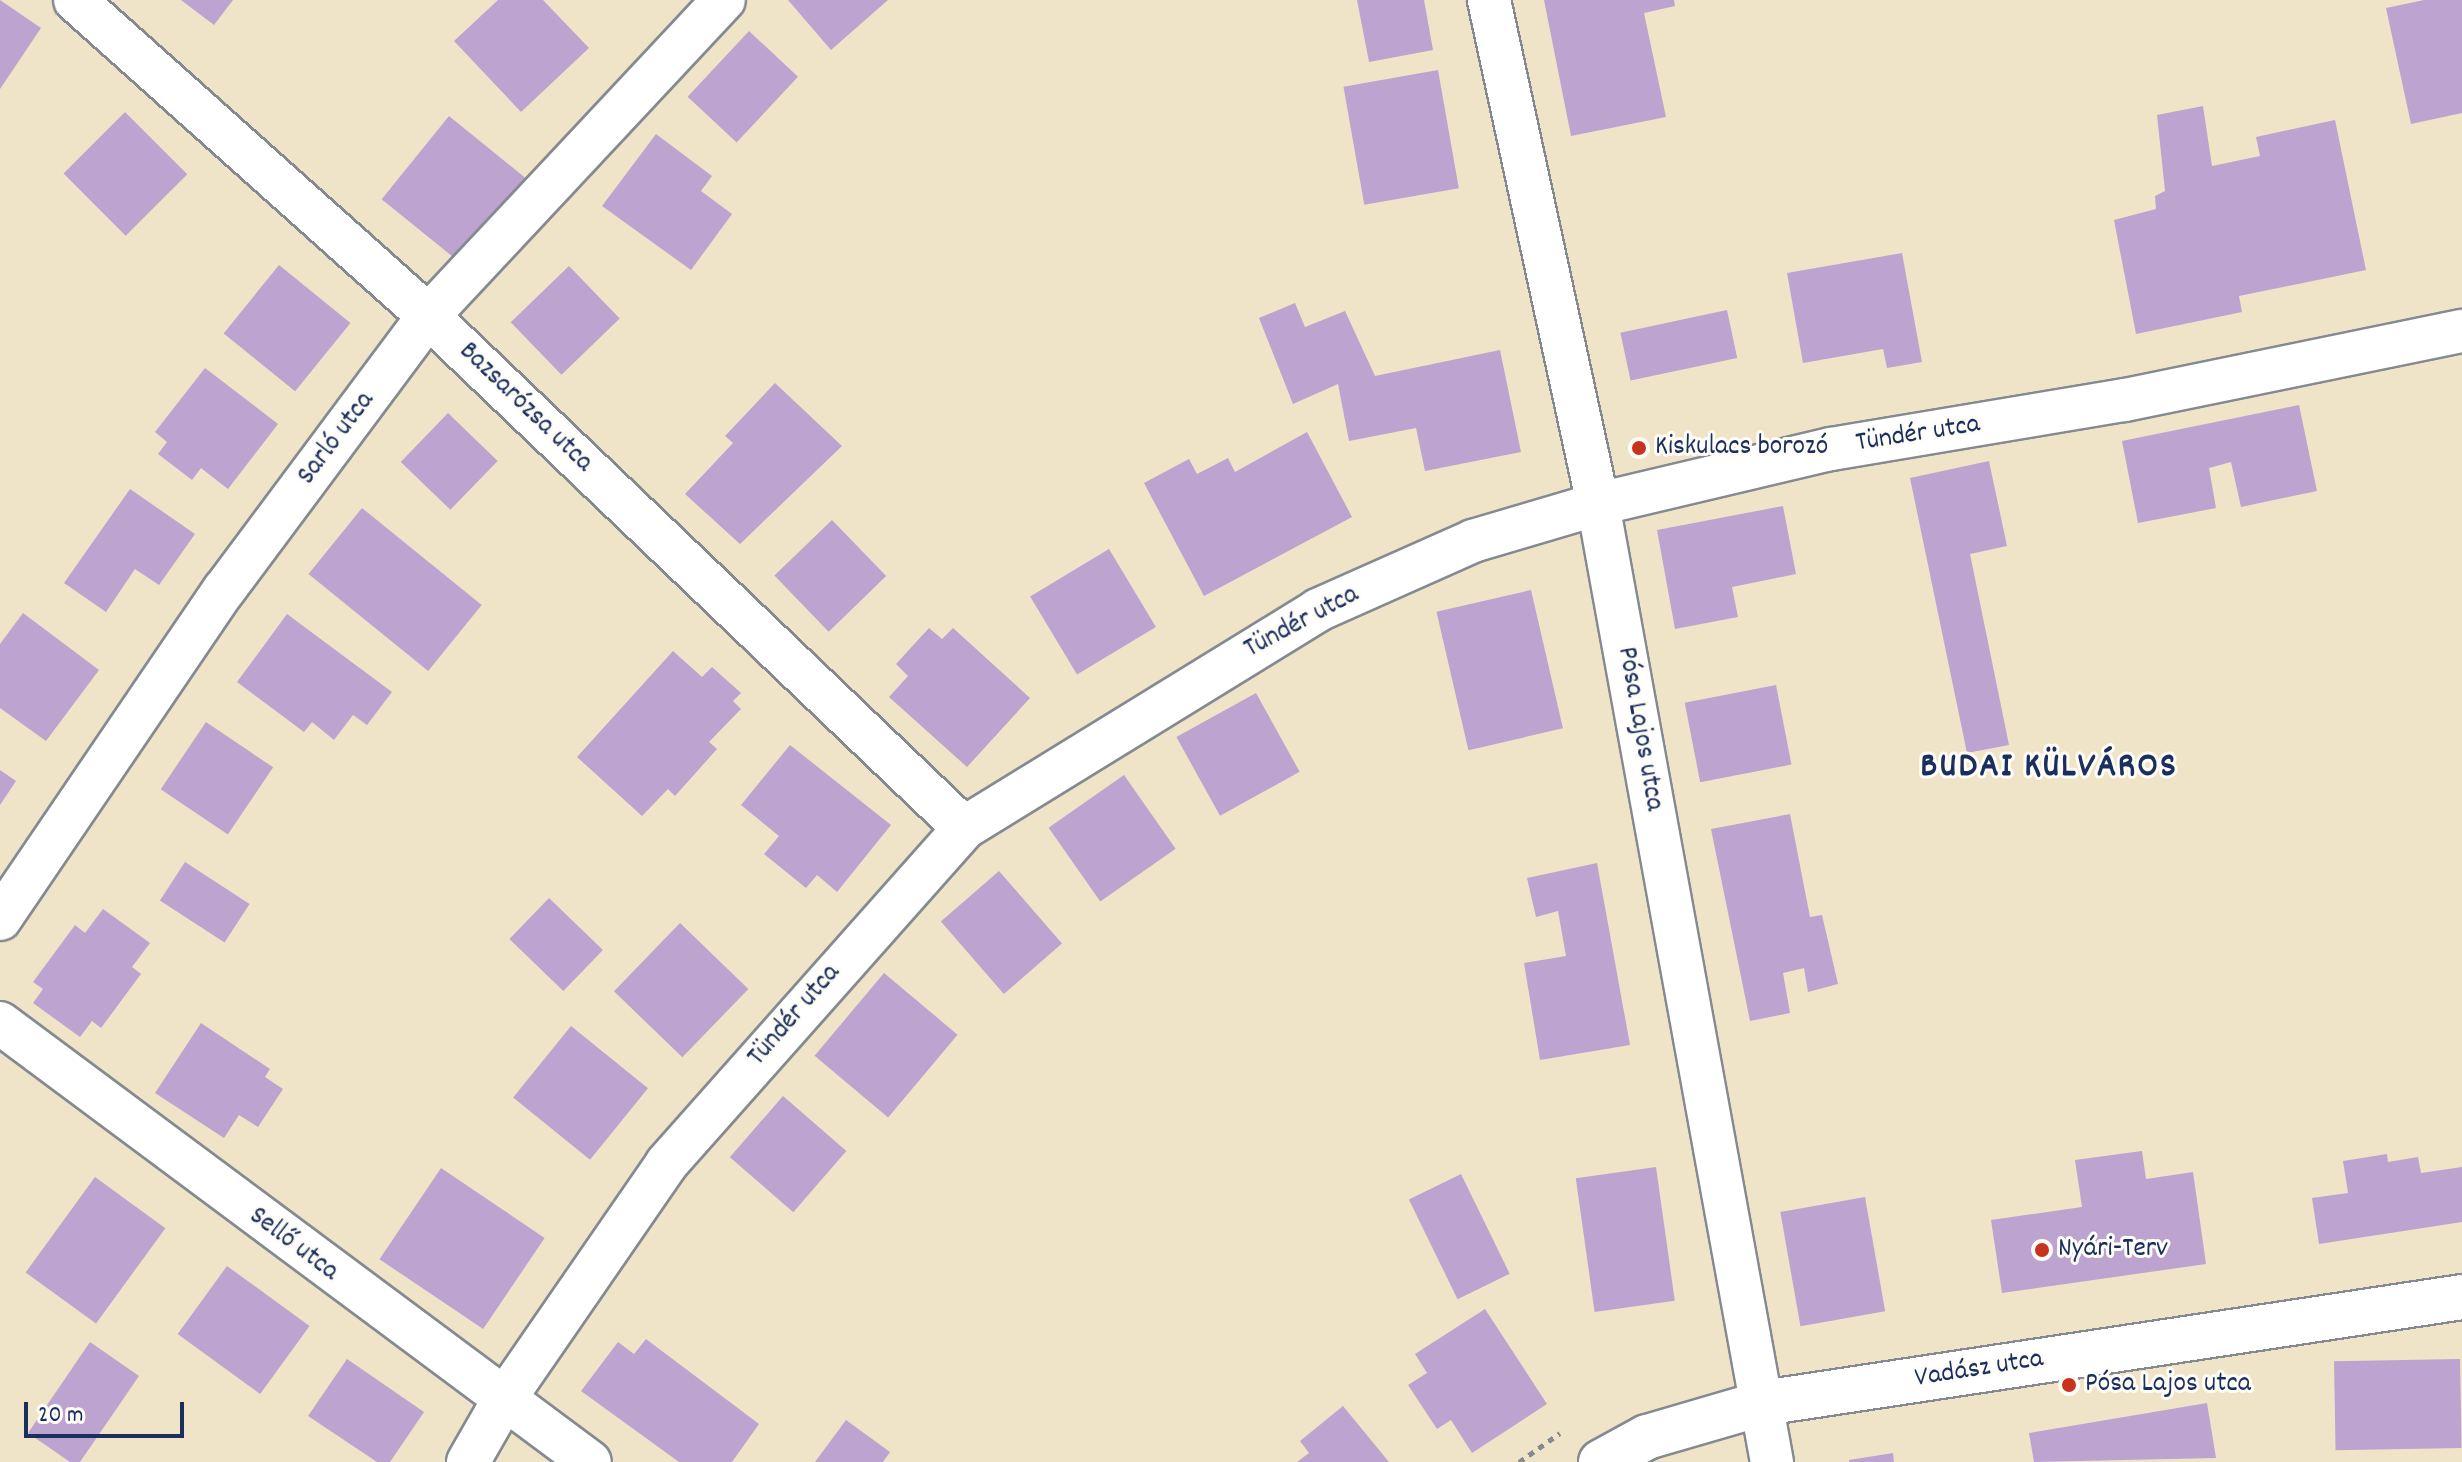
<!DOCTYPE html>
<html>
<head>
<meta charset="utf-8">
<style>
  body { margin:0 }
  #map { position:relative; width:2462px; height:1462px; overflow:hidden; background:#efe4c7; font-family:Dekko,sans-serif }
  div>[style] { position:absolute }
  .building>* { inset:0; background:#bda3d0; transform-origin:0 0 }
  .path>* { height:5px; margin-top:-2.5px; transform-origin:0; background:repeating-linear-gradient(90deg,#858a92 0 6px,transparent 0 12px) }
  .roads { filter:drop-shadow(2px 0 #858a92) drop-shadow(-2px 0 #858a92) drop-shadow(0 2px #858a92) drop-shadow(0 -2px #858a92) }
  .street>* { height:42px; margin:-21px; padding:0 21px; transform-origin:21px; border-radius:21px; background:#fff }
  .secondary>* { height:44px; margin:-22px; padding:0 22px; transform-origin:22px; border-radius:22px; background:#fff }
  .dots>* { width:22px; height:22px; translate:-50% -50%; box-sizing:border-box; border:4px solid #fdfcf7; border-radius:50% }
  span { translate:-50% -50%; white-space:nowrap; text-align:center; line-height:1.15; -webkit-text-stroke:6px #fdfcf7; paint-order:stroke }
  .street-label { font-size:28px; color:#1b2f5e }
  .poi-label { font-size:28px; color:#1b2f5e }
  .left { translate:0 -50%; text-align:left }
  .district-label { font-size:36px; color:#1b2f5e; font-weight:700; letter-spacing:2px }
  .scale { position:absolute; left:24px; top:1402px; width:160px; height:36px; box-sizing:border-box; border:4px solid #1b2f5e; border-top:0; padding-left:10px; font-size:24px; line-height:28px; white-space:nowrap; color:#1b2f5e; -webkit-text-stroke:6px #fdfcf7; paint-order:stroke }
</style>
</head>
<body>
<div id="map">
  <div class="building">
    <i style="clip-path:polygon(0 0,41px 28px,0 89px)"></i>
    <i style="clip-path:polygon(181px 0,233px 0,214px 25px)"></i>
    <i style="clip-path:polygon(498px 0,543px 0,589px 48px,521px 112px,454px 41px)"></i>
    <i style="clip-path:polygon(788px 0,888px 0,831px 50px)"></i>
    <i style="clip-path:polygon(1357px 0,1424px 0,1433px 50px,1369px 62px)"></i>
    <i style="clip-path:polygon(1544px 0,1674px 0,1675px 6px,1644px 13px,1666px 117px,1571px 136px)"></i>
    <i style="clip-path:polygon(2424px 0,2462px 0,2462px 113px,2411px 124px,2386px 8px)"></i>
    <i style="left:749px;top:31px;width:67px;height:90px;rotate:43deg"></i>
    <i style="left:1438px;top:70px;width:120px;height:96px;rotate:80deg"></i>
    <i style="clip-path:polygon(2203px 106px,2212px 166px,2260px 156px,2256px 137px,2335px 120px,2366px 270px,2239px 296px,2242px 312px,2136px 334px,2114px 220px,2156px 209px,2155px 196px,2165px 191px,2157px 115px)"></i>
    <i style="left:125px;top:112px;width:88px;height:87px;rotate:45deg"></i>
    <i style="left:449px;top:116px;width:100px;height:107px;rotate:39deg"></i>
    <i style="clip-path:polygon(656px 134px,712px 176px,701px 191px,732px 214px,691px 270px,602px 206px)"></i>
    <i style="clip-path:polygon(1902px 253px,1922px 362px,1887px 368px,1883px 349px,1803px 363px,1787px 273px)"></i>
    <i style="left:279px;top:265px;width:92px;height:88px;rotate:39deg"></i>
    <i style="left:569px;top:266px;width:73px;height:81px;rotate:46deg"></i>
    <i style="clip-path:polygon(1295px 303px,1305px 327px,1345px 311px,1375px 376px,1500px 350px,1521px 452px,1425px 471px,1416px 428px,1349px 441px,1338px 384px,1293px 404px,1259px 318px)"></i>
    <i style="left:1727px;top:310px;width:49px;height:109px;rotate:78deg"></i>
    <i style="clip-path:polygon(205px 368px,278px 424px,228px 489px,201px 468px,192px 480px,158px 454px,167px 442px,155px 432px)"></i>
    <i style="clip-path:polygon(775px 383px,842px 446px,740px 544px,685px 494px,733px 443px,725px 436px)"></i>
    <i style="clip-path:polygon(2299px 405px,2317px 491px,2241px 507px,2231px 462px,2209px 468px,2216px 508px,2138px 523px,2122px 441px)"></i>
    <i style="left:448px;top:413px;width:69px;height:68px;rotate:44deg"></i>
    <i style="clip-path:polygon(1307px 432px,1352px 517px,1204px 596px,1144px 483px,1189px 459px,1197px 474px,1228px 458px,1235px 472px)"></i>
    <i style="clip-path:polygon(1989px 461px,2007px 546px,1970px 554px,2009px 745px,1967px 753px,1910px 478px)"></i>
    <i style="clip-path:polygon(130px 489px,195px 534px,159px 585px,135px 569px,106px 612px,64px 583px)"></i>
    <i style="clip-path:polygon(1783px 506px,1796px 574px,1732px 587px,1738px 617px,1675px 629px,1657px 530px)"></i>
    <i style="left:362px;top:508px;width:154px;height:85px;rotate:39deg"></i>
    <i style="left:832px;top:520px;width:78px;height:80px;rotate:46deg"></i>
    <i style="left:1109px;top:549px;width:91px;height:92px;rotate:59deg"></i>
    <i style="left:1531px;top:590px;width:142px;height:97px;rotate:77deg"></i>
    <i style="clip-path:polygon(23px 613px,99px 670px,46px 741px,0 708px,0 644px)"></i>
    <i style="clip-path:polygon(287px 614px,392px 692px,367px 725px,353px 715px,334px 740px,312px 722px,304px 732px,237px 682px)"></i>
    <i style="clip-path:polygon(929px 628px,942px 639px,953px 628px,1030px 698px,967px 767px,889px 697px,908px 676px,896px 664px)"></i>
    <i style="clip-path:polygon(673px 651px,702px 677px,712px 667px,741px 693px,733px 701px,741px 709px,709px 742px,717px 749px,675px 796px,668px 789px,642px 816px,577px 757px)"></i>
    <i style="left:1776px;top:685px;width:81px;height:93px;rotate:79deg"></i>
    <i style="left:1256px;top:693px;width:90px;height:91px;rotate:61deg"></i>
    <i style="left:206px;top:722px;width:81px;height:81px;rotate:34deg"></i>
    <i style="clip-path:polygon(790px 745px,891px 825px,837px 892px,817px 875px,806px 888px,764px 854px,779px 836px,741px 805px)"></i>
    <i style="clip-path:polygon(0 770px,16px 781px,0 805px)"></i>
    <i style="left:1124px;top:775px;width:90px;height:92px;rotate:55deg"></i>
    <i style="clip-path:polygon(1790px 814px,1810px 917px,1822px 915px,1838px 984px,1808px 992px,1804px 968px,1783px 973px,1790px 1013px,1750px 1021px,1711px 829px)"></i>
    <i style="left:185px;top:862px;width:77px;height:46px;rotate:33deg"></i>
    <i style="clip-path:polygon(1597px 863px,1630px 1045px,1540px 1060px,1524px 963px,1566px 956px,1558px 911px,1536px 917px,1527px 878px)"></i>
    <i style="left:999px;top:871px;width:96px;height:77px;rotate:49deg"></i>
    <i style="left:549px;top:898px;width:75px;height:57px;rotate:44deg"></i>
    <i style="clip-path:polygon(103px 909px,150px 943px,132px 967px,141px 974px,101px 1028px,92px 1021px,80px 1037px,33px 1003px,43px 989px,33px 982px,75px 925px,85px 933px)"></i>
    <i style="left:680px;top:923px;width:95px;height:95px;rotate:44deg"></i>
    <i style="left:884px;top:973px;width:96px;height:108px;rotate:40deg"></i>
    <i style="clip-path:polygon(201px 1023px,270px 1069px,265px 1077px,283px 1089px,258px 1127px,239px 1115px,224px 1138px,155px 1093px)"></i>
    <i style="left:571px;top:1026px;width:99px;height:92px;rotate:39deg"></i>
    <i style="left:783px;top:1096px;width:84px;height:81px;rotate:41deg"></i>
    <i style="clip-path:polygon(2142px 1151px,2146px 1179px,2193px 1172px,2206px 1264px,2002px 1293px,1991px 1220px,2082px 1207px,2075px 1160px)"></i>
    <i style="clip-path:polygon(2387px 1154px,2388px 1162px,2418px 1157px,2421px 1173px,2462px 1167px,2462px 1222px,2319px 1244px,2312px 1198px,2348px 1193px,2343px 1161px)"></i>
    <i style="left:1656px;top:1167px;width:135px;height:81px;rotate:82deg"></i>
    <i style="left:441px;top:1168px;width:125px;height:110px;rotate:34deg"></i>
    <i style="left:1461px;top:1174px;width:111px;height:58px;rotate:64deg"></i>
    <i style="left:95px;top:1177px;width:87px;height:118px;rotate:36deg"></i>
    <i style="left:1865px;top:1197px;width:116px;height:86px;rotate:80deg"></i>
    <i style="left:227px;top:1266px;width:102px;height:84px;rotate:36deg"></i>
    <i style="clip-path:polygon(1485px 1309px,1547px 1404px,1472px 1453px,1451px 1420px,1437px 1429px,1408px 1385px,1427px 1373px,1415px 1354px)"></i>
    <i style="clip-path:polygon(646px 1339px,759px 1424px,732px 1462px,679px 1462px,581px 1391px,618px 1342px,634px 1354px)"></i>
    <i style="clip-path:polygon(90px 1342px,139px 1376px,80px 1462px,70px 1462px,28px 1433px)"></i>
    <i style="clip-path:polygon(347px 1359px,424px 1412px,390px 1462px,377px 1462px,308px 1416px)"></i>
    <i style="left:2460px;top:1359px;width:89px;height:126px;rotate:89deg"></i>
    <i style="clip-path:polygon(2207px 1403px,2216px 1458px,2034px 1462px,2029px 1433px)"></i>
    <i style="clip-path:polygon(1343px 1406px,1389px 1462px,1297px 1462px,1309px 1453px,1300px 1441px)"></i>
    <i style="clip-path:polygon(846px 1420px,890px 1452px,883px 1462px,815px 1462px)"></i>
    <i style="clip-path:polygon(1893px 1453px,1894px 1462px,1849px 1462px,1849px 1460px)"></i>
  </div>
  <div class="path">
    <i style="left:1519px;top:1462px;width:50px;rotate:-35.3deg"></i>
  </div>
  <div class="roads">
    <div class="street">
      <i style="left:75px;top:0;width:474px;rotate:41.8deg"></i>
      <i style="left:428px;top:316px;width:741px;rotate:43.69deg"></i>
      <i style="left:1489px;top:0;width:516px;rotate:77.8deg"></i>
      <i style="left:1598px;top:504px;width:974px;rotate:79.71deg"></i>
      <i style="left:0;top:919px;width:398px;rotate:-55.8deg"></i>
      <i style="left:224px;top:590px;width:342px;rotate:-53.3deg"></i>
      <i style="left:428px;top:316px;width:433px;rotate:-46.9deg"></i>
      <i style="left:0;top:1023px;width:735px;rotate:36.65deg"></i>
      <i style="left:468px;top:1462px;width:70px;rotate:-60.2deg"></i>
      <i style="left:503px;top:1401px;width:289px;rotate:-55.4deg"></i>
      <i style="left:667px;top:1163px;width:448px;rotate:-48.4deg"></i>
      <i style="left:964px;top:828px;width:416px;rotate:-31.6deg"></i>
      <i style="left:1318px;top:610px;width:170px;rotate:-24deg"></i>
      <i style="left:1473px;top:541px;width:130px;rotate:-16.5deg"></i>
      <i style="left:1598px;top:504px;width:239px;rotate:-13.3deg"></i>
      <i style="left:1831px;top:449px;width:298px;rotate:-9.5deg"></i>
      <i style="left:2125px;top:400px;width:344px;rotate:-11.6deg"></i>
    </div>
    <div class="secondary">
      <i style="left:1601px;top:1462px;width:52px;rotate:-28.5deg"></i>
      <i style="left:1647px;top:1437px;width:121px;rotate:-16.3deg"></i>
      <i style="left:1763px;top:1403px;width:707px;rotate:-8.62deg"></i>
    </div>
  </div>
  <div class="dots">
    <i style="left:1639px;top:448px;background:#c8321e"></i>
    <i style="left:2042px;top:1250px;background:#c8321e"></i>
    <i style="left:2069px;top:1385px;background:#c8321e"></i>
  </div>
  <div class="street-label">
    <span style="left:525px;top:408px;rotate:44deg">Bazsarózsa utca</span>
    <span style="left:1918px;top:435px;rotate:-9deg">Tündér utca</span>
    <span style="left:337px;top:439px;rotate:-53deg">Sarló utca</span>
    <span style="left:1302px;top:623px;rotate:-28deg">Tündér utca</span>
    <span style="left:1639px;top:729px;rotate:80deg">Pósa Lajos utca</span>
    <span style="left:795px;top:1016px;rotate:-49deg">Tündér utca</span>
    <span style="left:293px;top:1245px;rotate:37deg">Sellő utca</span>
    <span style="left:1979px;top:1370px;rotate:-9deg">Vadász utca</span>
  </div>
  <div class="poi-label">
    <span class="left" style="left:1655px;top:448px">Kiskulacs borozó</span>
    <span class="left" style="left:2058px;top:1250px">Nyári-Terv</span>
    <span class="left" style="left:2085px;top:1385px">Pósa Lajos utca</span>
  </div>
  <div class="district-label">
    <span style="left:2049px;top:769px">BUDAI KÜLVÁROS</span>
  </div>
  <div class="scale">20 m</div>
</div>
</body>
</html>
